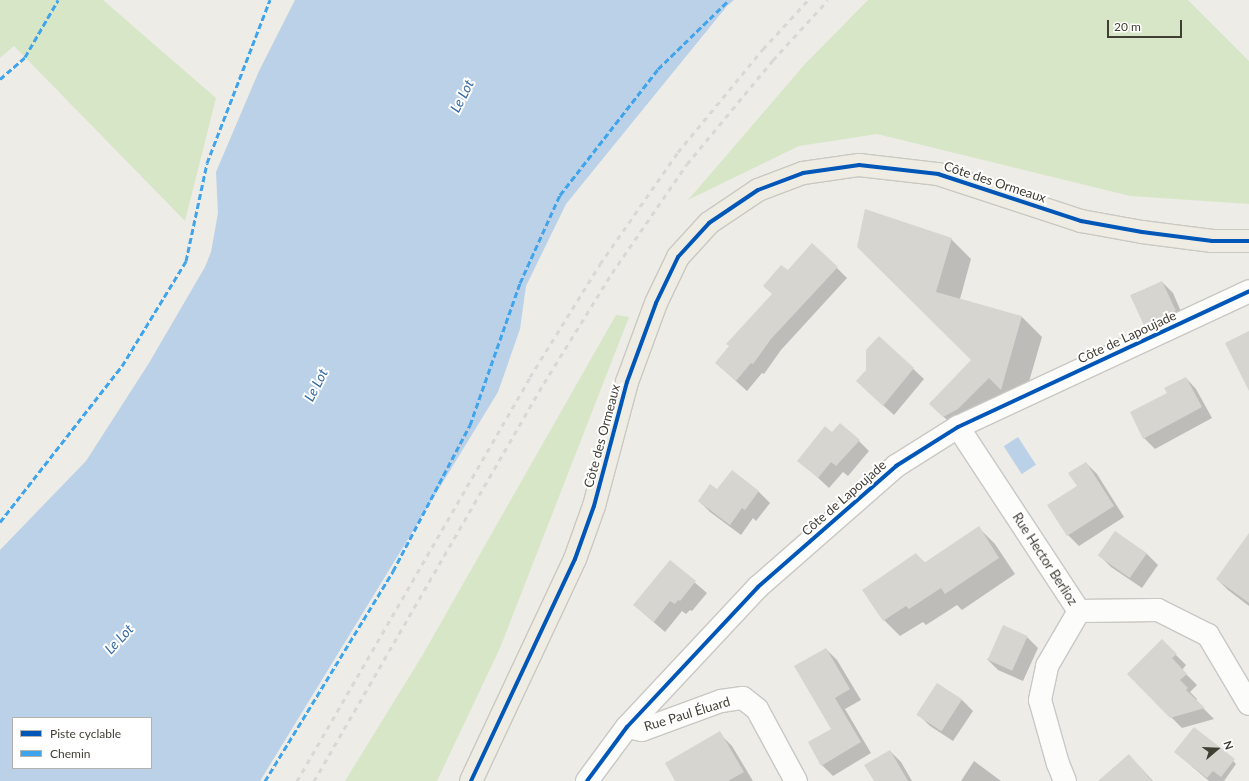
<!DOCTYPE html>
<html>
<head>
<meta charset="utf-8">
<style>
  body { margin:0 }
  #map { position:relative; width:1249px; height:781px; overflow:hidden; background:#edece7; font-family:Lato,sans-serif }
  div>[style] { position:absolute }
  .green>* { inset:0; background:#d8e6c8 }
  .water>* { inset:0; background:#bad1e8; transform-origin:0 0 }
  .shadow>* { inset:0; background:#0003 }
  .building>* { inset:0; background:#d7d5cf; transform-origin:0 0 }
  .roads { filter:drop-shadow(1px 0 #c9c8c3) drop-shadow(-1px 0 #c9c8c3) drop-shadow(0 1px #c9c8c3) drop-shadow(0 -1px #c9c8c3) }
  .minor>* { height:22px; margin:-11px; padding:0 11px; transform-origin:11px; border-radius:11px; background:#fcfcfb }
  .major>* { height:22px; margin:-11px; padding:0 11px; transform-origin:11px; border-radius:11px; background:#efede3 }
  .rail>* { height:3px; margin-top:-1.5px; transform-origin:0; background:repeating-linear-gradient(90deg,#d8d8d7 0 5px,transparent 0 10px) }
  .quiet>* { height:3px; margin-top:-1.5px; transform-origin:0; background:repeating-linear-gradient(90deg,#3fa4eb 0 6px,transparent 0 9px) }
  .cycleway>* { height:4px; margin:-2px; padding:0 2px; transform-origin:2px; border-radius:2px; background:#0057b8 }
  span { translate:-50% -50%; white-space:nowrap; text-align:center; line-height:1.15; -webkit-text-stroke:4px #fff; paint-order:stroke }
  .street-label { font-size:13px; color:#413e34 }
  .water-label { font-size:14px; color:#386ba3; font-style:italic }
  .legend { position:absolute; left:12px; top:717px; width:140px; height:52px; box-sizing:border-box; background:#fff; border:1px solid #b3b2ae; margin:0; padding:5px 7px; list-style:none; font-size:12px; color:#413e34 }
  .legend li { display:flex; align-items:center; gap:8px; height:20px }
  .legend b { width:20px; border:1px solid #b3b2ae }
  .north { position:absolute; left:1197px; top:729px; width:40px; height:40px; -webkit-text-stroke:3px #fff; paint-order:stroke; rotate:71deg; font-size:11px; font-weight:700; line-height:16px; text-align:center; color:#413e34 }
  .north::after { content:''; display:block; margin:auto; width:14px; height:18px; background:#413e34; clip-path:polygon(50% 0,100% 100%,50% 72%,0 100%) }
  .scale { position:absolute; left:1107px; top:20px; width:75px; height:18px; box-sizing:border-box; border:2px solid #413e34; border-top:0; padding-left:5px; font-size:12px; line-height:14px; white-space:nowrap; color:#413e34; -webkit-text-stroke:3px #fff; paint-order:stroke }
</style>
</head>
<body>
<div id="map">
  <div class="green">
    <i style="clip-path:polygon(0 0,103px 0,216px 98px,185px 221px,14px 46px,0 58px)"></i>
    <i style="clip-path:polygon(868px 0,1188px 0,1249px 61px,1249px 204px,1130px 196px,877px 134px,799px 146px,688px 200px,805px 64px)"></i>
    <i style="clip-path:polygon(616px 315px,629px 317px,500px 648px,437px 781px,345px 781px,422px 656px)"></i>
  </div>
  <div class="water">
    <i style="clip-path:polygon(evenodd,295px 0,734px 0,727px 6px,566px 204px,526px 286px,520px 329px,498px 392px,260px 781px,0 781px,0 550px,86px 461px,149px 363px,205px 267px,211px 252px,218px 213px,216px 172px,259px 71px,295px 0,13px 718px,151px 718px,151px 768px,13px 768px,13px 718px)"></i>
    <i style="left:1018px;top:437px;width:33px;height:17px;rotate:57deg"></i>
  </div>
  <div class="shadow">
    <i style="clip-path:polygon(951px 239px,971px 259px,960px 299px,1022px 317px,1042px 337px,1021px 409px,963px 436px,930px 403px,973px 360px,858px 246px)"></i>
    <i style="clip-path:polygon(837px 268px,847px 278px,781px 350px,764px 374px,762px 373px,747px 391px,716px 363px,773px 295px,788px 272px)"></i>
    <i style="clip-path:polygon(1162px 282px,1173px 293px,1186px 323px,1156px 337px,1145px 326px,1131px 295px)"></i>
    <i style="clip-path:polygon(879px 337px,924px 379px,894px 415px,867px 391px,867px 370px)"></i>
    <i style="clip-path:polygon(1186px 378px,1196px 389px,1212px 418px,1155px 449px,1144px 438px,1168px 393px)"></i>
    <i style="clip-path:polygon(833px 434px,858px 440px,869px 451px,848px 476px,843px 472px,829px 488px,799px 460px)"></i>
    <i style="clip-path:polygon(1086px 463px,1097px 474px,1124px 517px,1079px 546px,1068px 535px,1078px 486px)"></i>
    <i style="clip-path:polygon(732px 471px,759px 492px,770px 503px,756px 521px,753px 518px,741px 535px,710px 512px,699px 501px,717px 491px)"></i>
    <i style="clip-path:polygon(979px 528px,995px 544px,1015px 574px,962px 610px,957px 605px,926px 625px,923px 622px,900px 636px,884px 620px,916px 554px,925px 563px)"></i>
    <i style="clip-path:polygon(1249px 547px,1249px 606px,1228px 590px,1217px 579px)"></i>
    <i style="clip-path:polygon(1147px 554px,1158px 565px,1142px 588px,1111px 567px,1100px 556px)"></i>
    <i style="clip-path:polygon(671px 562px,707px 593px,692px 611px,690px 610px,686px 614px,682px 611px,665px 632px,634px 605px)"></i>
    <i style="clip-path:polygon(1027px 637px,1038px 648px,1023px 681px,998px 670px,987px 659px)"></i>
    <i style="clip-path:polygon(1162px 641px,1186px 665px,1182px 670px,1197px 685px,1190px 692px,1197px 699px,1196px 701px,1214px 719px,1182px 728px,1128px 674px)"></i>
    <i style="clip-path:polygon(826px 649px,837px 660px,861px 700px,845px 709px,871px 753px,833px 776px,822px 765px,832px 729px)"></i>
    <i style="clip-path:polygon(938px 685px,962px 700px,973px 711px,953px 741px,930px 726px,919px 715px)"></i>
    <i style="clip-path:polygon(721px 735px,732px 746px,753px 781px,676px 781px)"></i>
    <i style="clip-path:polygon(890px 751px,901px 762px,912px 781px,875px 781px)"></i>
    <i style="clip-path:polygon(1175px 752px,1225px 752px,1236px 764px,1224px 781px,1209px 781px)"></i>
    <i style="clip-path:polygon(1129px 756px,1140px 767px,1153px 781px,1107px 781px)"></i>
    <i style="clip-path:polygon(974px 761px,1001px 781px,961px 781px)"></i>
  </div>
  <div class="building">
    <i style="clip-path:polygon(865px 209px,952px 238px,936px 292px,1022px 316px,1001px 390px,989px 378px,958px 409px,943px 417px,929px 404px,971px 360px,857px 247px)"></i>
    <i style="clip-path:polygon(812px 243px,838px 267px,771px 339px,753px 364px,751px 363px,736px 381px,715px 363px,729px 346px,726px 344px,772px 294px,763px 286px,781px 265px,788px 270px)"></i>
    <i style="left:1162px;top:281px;width:33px;height:35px;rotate:65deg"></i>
    <i style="clip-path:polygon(1249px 331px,1249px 391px,1225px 343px)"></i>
    <i style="clip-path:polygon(879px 336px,914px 368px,883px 406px,856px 381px,866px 370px,866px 350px)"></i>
    <i style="clip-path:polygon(1186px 377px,1202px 407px,1143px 439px,1130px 412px,1167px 393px,1164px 388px)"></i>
    <i style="clip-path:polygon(840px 423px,860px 440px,836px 466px,831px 462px,818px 478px,797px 461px,825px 426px,832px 432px)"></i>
    <i style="clip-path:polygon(1086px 462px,1114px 506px,1067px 536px,1047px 505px,1077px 486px,1068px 473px)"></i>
    <i style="clip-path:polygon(732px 470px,759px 491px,745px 510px,742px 508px,730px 525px,698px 501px,710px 484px,717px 489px)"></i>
    <i style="clip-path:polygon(979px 526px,999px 558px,945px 594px,941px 588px,909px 609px,906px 606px,883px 621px,862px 590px,916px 553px,924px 563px)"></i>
    <i style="left:1115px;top:531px;width:39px;height:30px;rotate:35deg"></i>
    <i style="clip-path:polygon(1249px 533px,1249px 603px,1216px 579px)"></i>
    <i style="clip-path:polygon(670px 560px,696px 581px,680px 601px,678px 600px,675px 604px,670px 601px,654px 622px,633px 605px)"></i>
    <i style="left:1003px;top:625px;width:27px;height:38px;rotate:24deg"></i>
    <i style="clip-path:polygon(1162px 639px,1177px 654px,1172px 658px,1187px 674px,1180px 680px,1188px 688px,1186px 690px,1205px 708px,1170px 718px,1127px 674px)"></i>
    <i style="clip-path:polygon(826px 648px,850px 689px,835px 698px,861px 742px,821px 766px,808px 742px,831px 729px,794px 666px)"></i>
    <i style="left:937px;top:683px;width:30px;height:38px;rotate:33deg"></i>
    <i style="clip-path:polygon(1194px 727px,1235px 759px,1221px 777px,1213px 771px,1207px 778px,1174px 752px)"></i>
    <i style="clip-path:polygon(720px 731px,744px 772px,728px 781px,675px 781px,665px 763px)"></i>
    <i style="clip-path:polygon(890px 750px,908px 781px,874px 781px,864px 765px)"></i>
    <i style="clip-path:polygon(1129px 754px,1152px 781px,1098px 781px)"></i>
  </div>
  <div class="roads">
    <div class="minor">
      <i style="left:958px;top:427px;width:220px;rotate:56.7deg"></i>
      <i style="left:1079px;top:611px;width:79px;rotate:-0.7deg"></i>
      <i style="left:1158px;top:610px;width:56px;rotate:26.6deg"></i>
      <i style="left:1208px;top:635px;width:80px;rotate:59.3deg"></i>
      <i style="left:627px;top:727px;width:15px;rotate:11deg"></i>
      <i style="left:642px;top:730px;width:84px;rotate:-20.2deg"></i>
      <i style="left:721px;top:701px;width:22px;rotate:-8deg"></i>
      <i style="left:743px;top:698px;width:18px;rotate:38deg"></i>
      <i style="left:757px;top:709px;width:82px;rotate:61.6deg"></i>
      <i style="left:587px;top:781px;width:67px;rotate:-53.5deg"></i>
      <i style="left:627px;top:727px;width:192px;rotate:-46.9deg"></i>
      <i style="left:758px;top:587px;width:184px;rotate:-41.2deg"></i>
      <i style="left:896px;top:466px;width:73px;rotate:-32.2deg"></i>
      <i style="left:958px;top:427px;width:321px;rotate:-25deg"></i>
      <i style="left:1065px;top:781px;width:18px;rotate:-112deg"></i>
      <i style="left:1058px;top:764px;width:66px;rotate:-105.7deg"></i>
      <i style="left:1040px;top:700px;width:35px;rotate:-78deg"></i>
      <i style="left:1047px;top:666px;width:64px;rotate:-59.8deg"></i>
    </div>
    <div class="major">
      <i style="left:471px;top:781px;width:245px;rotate:-64.9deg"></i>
      <i style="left:575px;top:559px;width:56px;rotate:-70.3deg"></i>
      <i style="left:594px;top:506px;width:128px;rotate:-75.1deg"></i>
      <i style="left:627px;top:382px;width:84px;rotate:-69.8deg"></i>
      <i style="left:656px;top:303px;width:51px;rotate:-64.4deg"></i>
      <i style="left:678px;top:257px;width:46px;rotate:-47.6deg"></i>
      <i style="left:709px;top:223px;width:59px;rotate:-34deg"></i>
      <i style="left:758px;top:190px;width:48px;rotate:-20.7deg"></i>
      <i style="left:803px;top:173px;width:57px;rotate:-8.1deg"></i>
      <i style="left:859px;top:165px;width:80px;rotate:6.5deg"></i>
      <i style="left:938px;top:174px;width:151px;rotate:18.2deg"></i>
      <i style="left:1081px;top:221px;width:62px;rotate:10.2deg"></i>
      <i style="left:1142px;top:232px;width:71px;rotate:7.3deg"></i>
      <i style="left:1212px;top:241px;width:37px"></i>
    </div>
  </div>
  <div class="rail">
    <i style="left:297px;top:781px;width:466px;rotate:-60deg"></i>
    <i style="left:530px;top:377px;width:133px;rotate:-58.2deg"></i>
    <i style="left:600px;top:264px;width:136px;rotate:-55.1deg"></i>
    <i style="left:678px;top:152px;width:134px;rotate:-50.5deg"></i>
    <i style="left:763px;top:49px;width:67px;rotate:-47.4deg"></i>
    <i style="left:314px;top:781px;width:460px;rotate:-60deg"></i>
    <i style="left:544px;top:383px;width:129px;rotate:-58.3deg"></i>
    <i style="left:612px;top:273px;width:132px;rotate:-55.5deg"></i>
    <i style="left:687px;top:164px;width:135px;rotate:-50.4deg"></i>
    <i style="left:773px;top:60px;width:81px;rotate:-47.5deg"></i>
  </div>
  <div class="quiet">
    <i style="left:0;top:79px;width:33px;rotate:-41deg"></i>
    <i style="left:25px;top:57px;width:66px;rotate:-59.9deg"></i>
    <i style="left:0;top:522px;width:198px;rotate:-52deg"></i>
    <i style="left:122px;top:366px;width:123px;rotate:-58.6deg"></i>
    <i style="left:186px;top:261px;width:100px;rotate:-77.9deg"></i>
    <i style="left:207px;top:163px;width:175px;rotate:-68.9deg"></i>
    <i style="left:265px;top:781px;width:246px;rotate:-58.6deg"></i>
    <i style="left:393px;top:571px;width:165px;rotate:-62.2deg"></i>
    <i style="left:470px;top:425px;width:151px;rotate:-70.6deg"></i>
    <i style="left:520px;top:283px;width:97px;rotate:-65.6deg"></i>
    <i style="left:560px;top:195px;width:160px;rotate:-52.1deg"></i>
    <i style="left:658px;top:69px;width:99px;rotate:-44.2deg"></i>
  </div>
  <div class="cycleway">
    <i style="left:471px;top:781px;width:245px;rotate:-64.9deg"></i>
    <i style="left:575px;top:559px;width:56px;rotate:-70.3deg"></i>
    <i style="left:594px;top:506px;width:128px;rotate:-75.1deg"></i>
    <i style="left:627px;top:382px;width:84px;rotate:-69.8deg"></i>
    <i style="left:656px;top:303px;width:51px;rotate:-64.4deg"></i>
    <i style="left:678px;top:257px;width:46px;rotate:-47.6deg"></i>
    <i style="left:709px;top:223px;width:59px;rotate:-34deg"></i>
    <i style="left:758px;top:190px;width:48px;rotate:-20.7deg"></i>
    <i style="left:803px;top:173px;width:57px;rotate:-8.1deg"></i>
    <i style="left:859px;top:165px;width:80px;rotate:6.5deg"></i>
    <i style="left:938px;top:174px;width:151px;rotate:18.2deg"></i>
    <i style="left:1081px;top:221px;width:62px;rotate:10.2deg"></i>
    <i style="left:1142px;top:232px;width:71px;rotate:7.3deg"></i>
    <i style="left:1212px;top:241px;width:37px"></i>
    <i style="left:587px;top:781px;width:67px;rotate:-53.5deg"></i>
    <i style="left:627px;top:727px;width:192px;rotate:-46.9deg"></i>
    <i style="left:758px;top:587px;width:184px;rotate:-41.2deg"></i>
    <i style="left:896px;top:466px;width:73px;rotate:-32.2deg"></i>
    <i style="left:958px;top:427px;width:321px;rotate:-25deg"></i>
  </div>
  <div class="street-label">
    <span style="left:995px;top:182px;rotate:18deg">Côte des Ormeaux</span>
    <span style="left:1127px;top:337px;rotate:-25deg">Côte de Lapoujade</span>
    <span style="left:602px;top:436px;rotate:-75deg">Côte des Ormeaux</span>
    <span style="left:844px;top:498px;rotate:-41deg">Côte de Lapoujade</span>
    <span style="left:1045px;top:559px;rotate:57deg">Rue Hector Berlioz</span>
    <span style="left:687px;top:714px;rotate:-17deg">Rue Paul Éluard</span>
  </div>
  <div class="water-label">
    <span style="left:462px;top:96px;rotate:-63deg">Le Lot</span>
    <span style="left:316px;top:385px;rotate:-63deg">Le Lot</span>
    <span style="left:119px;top:639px;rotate:-47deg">Le Lot</span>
  </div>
  <ul class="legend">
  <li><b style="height:5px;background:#0057b8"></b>Piste cyclable</li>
  <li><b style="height:5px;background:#3fa4eb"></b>Chemin</li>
  </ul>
  <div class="north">N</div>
  <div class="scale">20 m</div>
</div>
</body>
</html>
